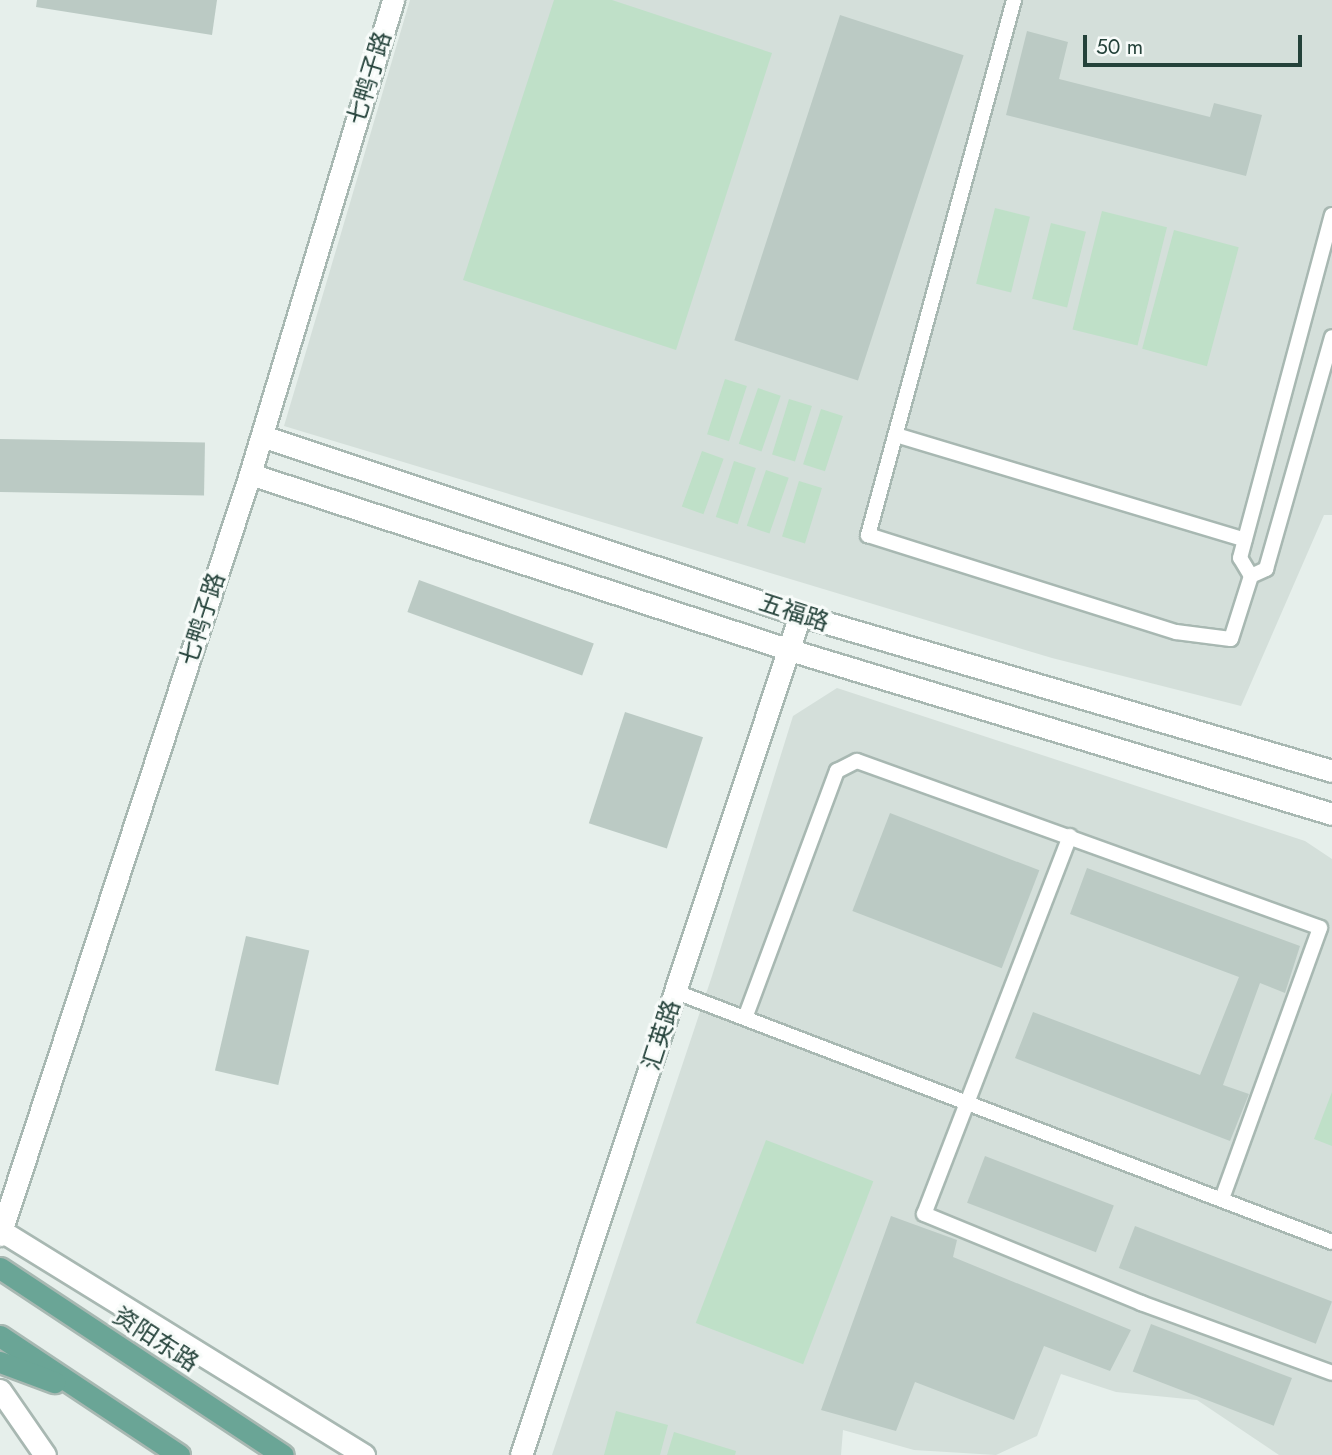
<!DOCTYPE html>
<html>
<head>
<meta charset="utf-8">
<style>
  body { margin:0 }
  #map { position:relative; width:1332px; height:1455px; overflow:hidden; background:#e6efeb; font-family:Jost,"Noto Sans SC",sans-serif }
  div>[style] { position:absolute }
  .built>* { inset:0; background:#d4dfda }
  .green>* { inset:0; background:#bfe0c8; transform-origin:0 0 }
  .building>* { inset:0; background:#bbcac4; transform-origin:0 0 }
  .roads { filter:drop-shadow(2px 0 #a8b8b2) drop-shadow(-2px 0 #a8b8b2) drop-shadow(0 2px #a8b8b2) drop-shadow(0 -2px #a8b8b2) }
  .lane>* { height:14px; margin:-7px; padding:0 7px; transform-origin:7px; border-radius:7px; background:#fff }
  .street>* { height:21px; margin:-10.5px; padding:0 10.5px; transform-origin:10.5px; border-radius:10.5px; background:#fff }
  .secondary>* { height:21px; margin:-10.5px; padding:0 10.5px; transform-origin:10.5px; border-radius:10.5px; background:#fff }
  .primary>* { height:21px; margin:-10.5px; padding:0 10.5px; transform-origin:10.5px; border-radius:10.5px; background:#6aa596 }
  span { translate:-50% -50%; white-space:nowrap; text-align:center; line-height:1.15; -webkit-text-stroke:6px #f7fbf9; paint-order:stroke }
  .street-label { font-size:24px; color:#24423a }
  .scale { position:absolute; left:1083px; top:35px; width:219px; height:32px; box-sizing:border-box; border:4px solid #24423a; border-top:0; padding-left:9px; font-size:21px; line-height:24px; white-space:nowrap; color:#24423a; -webkit-text-stroke:5px #f7fbf9; paint-order:stroke }
</style>
</head>
<body>
<div id="map">
  <div class="built">
    <i style="clip-path:polygon(410px 0,1332px 0,1332px 515px,1324px 515px,1241px 706px,1052px 658px,284px 426px)"></i>
    <i style="clip-path:polygon(837px 688px,1305px 841px,1332px 859px,1332px 1455px,1279px 1455px,1197px 1400px,1116px 1392px,1061px 1374px,1037px 1436px,996px 1455px,914px 1450px,843px 1430px,841px 1455px,552px 1455px,712px 976px,793px 716px)"></i>
  </div>
  <div class="green">
    <i style="clip-path:polygon(554px 0,612px 0,772px 53px,676px 350px,463px 280px)"></i>
    <i style="left:995px;top:208px;width:36px;height:78px;rotate:14deg"></i>
    <i style="left:1102px;top:211px;width:67px;height:122px;rotate:14deg"></i>
    <i style="left:1051px;top:223px;width:36px;height:78px;rotate:14deg"></i>
    <i style="left:1174px;top:230px;width:67px;height:123px;rotate:15deg"></i>
    <i style="left:725px;top:379px;width:23px;height:58px;rotate:18deg"></i>
    <i style="left:758px;top:388px;width:24px;height:59px;rotate:19deg"></i>
    <i style="left:789px;top:399px;width:24px;height:58px;rotate:17deg"></i>
    <i style="left:821px;top:409px;width:23px;height:58px;rotate:18deg"></i>
    <i style="left:702px;top:451px;width:23px;height:59px;rotate:20deg"></i>
    <i style="left:734px;top:461px;width:23px;height:59px;rotate:18deg"></i>
    <i style="left:766px;top:470px;width:24px;height:59px;rotate:19deg"></i>
    <i style="left:799px;top:481px;width:24px;height:58px;rotate:17deg"></i>
    <i style="clip-path:polygon(1332px 1092px,1332px 1146px,1314px 1139px)"></i>
    <i style="left:766px;top:1140px;width:115px;height:196px;rotate:21deg"></i>
    <i style="clip-path:polygon(616px 1411px,668px 1425px,660px 1455px,604px 1455px)"></i>
    <i style="clip-path:polygon(674px 1432px,736px 1451px,735px 1455px,667px 1455px)"></i>
  </div>
  <div class="building">
    <i style="clip-path:polygon(37px 0,217px 0,212px 35px,36px 7px)"></i>
    <i style="left:840px;top:15px;width:130px;height:342px;rotate:18deg"></i>
    <i style="clip-path:polygon(1027px 31px,1068px 42px,1059px 79px,1210px 117px,1214px 103px,1262px 115px,1246px 176px,1006px 115px)"></i>
    <i style="left:0;top:439px;width:205px;height:53px;rotate:1deg"></i>
    <i style="left:419px;top:580px;width:186px;height:34px;rotate:20deg"></i>
    <i style="left:625px;top:712px;width:82px;height:117px;rotate:18deg"></i>
    <i style="left:890px;top:813px;width:160px;height:105px;rotate:21deg"></i>
    <i style="clip-path:polygon(1087px 868px,1300px 946px,1285px 993px,1260px 983px,1223px 1085px,1249px 1094px,1230px 1141px,1015px 1058px,1033px 1012px,1200px 1075px,1239px 977px,1070px 914px)"></i>
    <i style="left:246px;top:936px;width:65px;height:138px;rotate:13deg"></i>
    <i style="left:985px;top:1156px;width:138px;height:50px;rotate:21deg"></i>
    <i style="clip-path:polygon(891px 1216px,957px 1240px,953px 1257px,1131px 1330px,1110px 1371px,1044px 1346px,1014px 1420px,915px 1382px,896px 1431px,821px 1410px)"></i>
    <i style="left:1135px;top:1226px;width:211px;height:45px;rotate:21deg"></i>
    <i style="left:1151px;top:1324px;width:151px;height:51px;rotate:21deg"></i>
  </div>
  <div class="roads">
    <div class="lane">
      <i style="left:1014px;top:0;width:555px;rotate:105.26deg"></i>
      <i style="left:868px;top:535px;width:323px;rotate:17.5deg"></i>
      <i style="left:1176px;top:632px;width:55px;rotate:7.3deg"></i>
      <i style="left:1231px;top:639px;width:66px;rotate:-72.4deg"></i>
      <i style="left:1251px;top:576px;width:17px;rotate:-25deg"></i>
      <i style="left:1266px;top:569px;width:241px;rotate:-74.1deg"></i>
      <i style="left:896px;top:435px;width:364px;rotate:16.7deg"></i>
      <i style="left:1251px;top:576px;width:21px;rotate:-121deg"></i>
      <i style="left:1240px;top:558px;width:355px;rotate:-75deg"></i>
      <i style="left:1070px;top:836px;width:405px;rotate:111.1deg"></i>
      <i style="left:924px;top:1214px;width:235px;rotate:22.3deg"></i>
      <i style="left:1141px;top:1303px;width:203px;rotate:20.1deg"></i>
      <i style="left:676px;top:992px;width:702px;rotate:20.86deg"></i>
      <i style="left:745px;top:1018px;width:264px;rotate:-69.6deg"></i>
      <i style="left:837px;top:771px;width:22px;rotate:-27deg"></i>
      <i style="left:857px;top:761px;width:492px;rotate:19.8deg"></i>
      <i style="left:1320px;top:928px;width:288px;rotate:109.9deg"></i>
    </div>
    <div class="street">
      <i style="left:0;top:1230px;width:428px;rotate:31.7deg"></i>
      <i style="left:0;top:1390px;width:79px;rotate:55.3deg"></i>
    </div>
    <div class="secondary">
      <i style="left:262px;top:436px;width:567px;rotate:18.4deg"></i>
      <i style="left:800px;top:615px;width:554px;rotate:16.34deg"></i>
      <i style="left:250px;top:474px;width:568px;rotate:18.05deg"></i>
      <i style="left:790px;top:650px;width:566px;rotate:16.83deg"></i>
      <i style="left:0;top:1235px;width:801px;rotate:-71.81deg"></i>
      <i style="left:250px;top:474px;width:495px;rotate:-73.2deg"></i>
      <i style="left:521px;top:1455px;width:885px;rotate:-71.63deg"></i>
    </div>
    <div class="primary">
      <i style="left:0;top:1268px;width:339px;rotate:33.5deg"></i>
      <i style="left:0;top:1336px;width:215px;rotate:33.6deg"></i>
      <i style="left:0;top:1362px;width:58px;rotate:20.3deg"></i>
    </div>
  </div>
  <div class="street-label">
    <span style="left:369px;top:78px;rotate:-73deg">七鸭子路</span>
    <span style="left:794px;top:612px;rotate:18deg">五福路</span>
    <span style="left:202px;top:619px;rotate:-72deg">七鸭子路</span>
    <span style="left:661px;top:1035px;rotate:-72deg">汇英路</span>
    <span style="left:156px;top:1339px;rotate:33deg">资阳东路</span>
  </div>
  <div class="scale">50 m</div>
</div>
</body>
</html>
